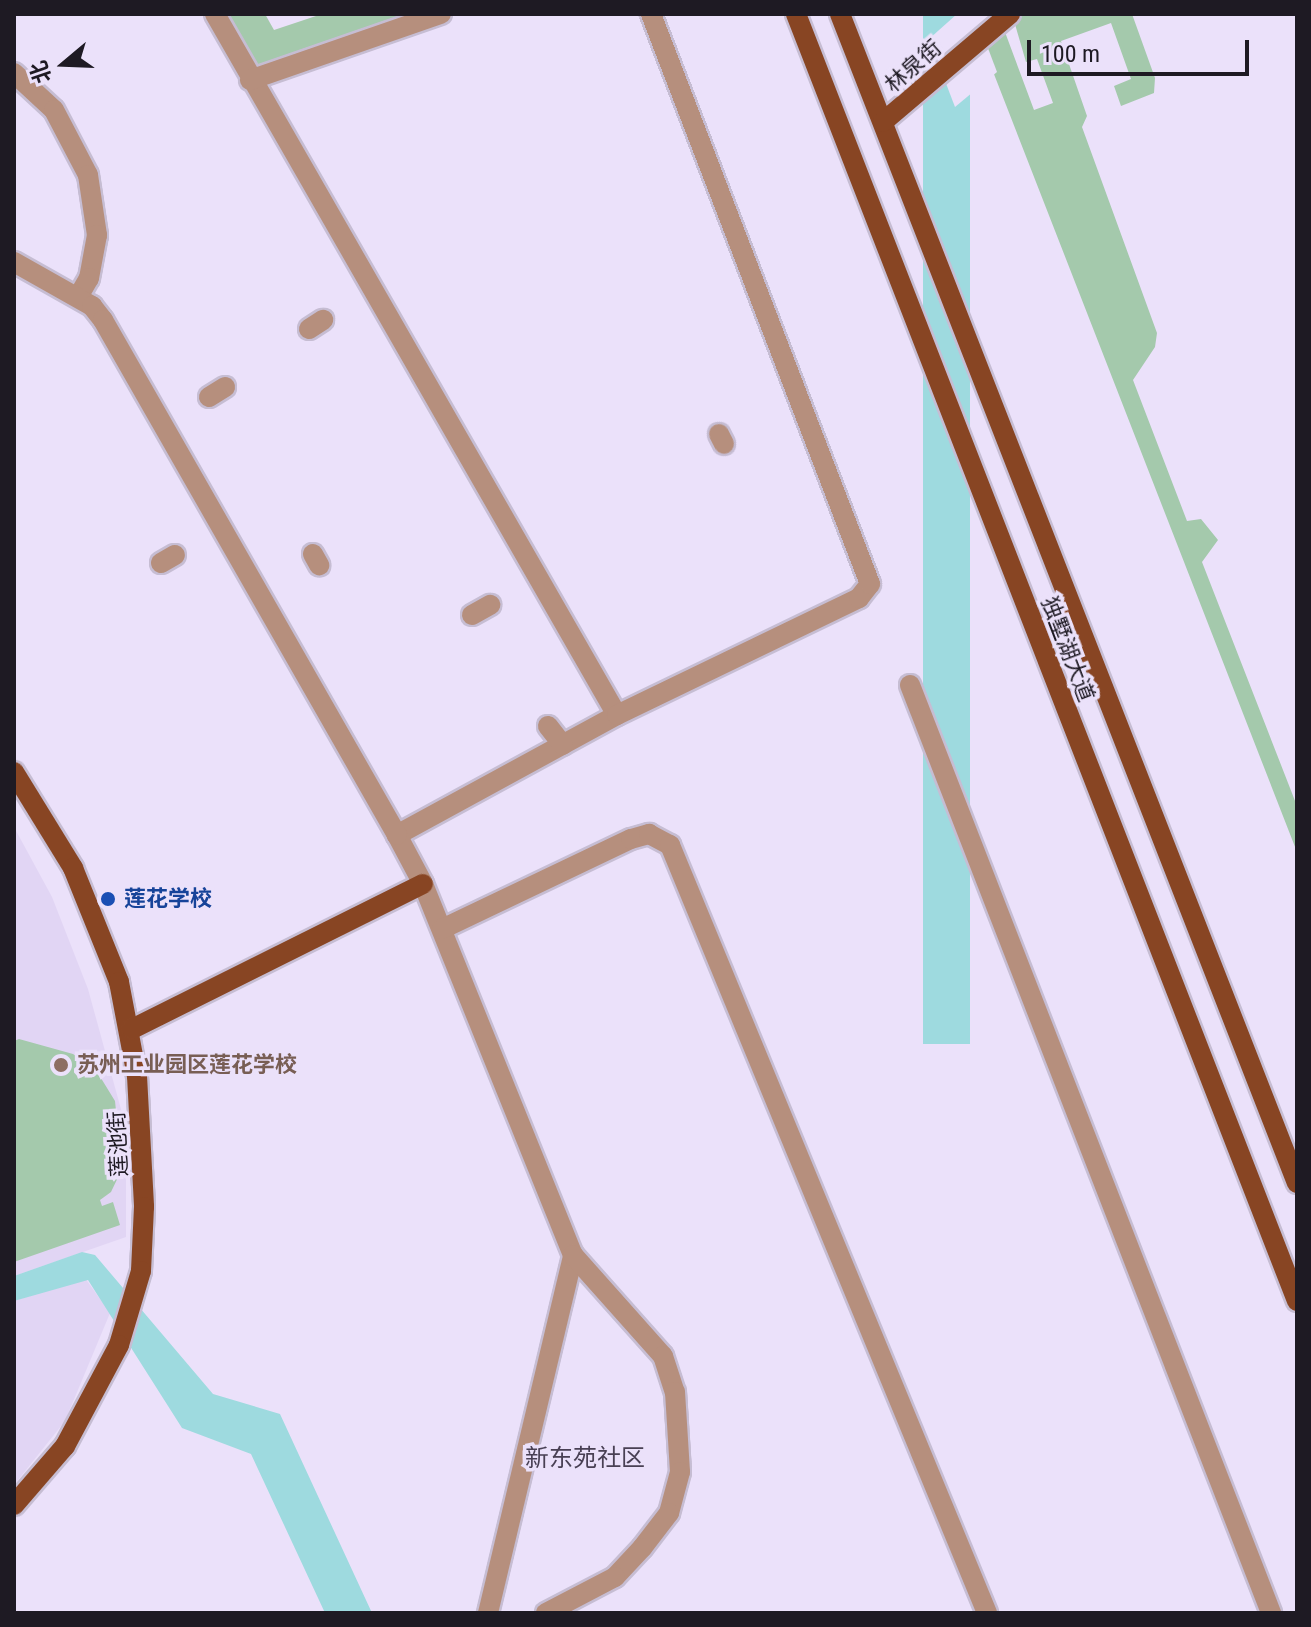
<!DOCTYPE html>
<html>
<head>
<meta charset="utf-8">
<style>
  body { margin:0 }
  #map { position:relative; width:1311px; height:1627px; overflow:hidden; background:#ebe1fa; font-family:"Roboto Condensed","Noto Sans SC",sans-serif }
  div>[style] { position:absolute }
  .built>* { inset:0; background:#e1d5f4 }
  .green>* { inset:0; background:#a4c9ac }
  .water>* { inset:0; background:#9edadf; transform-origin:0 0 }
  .pier>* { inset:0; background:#ebe1fa }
  .roads { filter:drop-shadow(2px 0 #c6bdd3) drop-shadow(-2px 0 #c6bdd3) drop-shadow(0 2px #c6bdd3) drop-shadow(0 -2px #c6bdd3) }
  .minor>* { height:20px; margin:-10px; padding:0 10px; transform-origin:10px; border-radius:10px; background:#b68f7d }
  .major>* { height:20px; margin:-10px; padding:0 10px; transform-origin:10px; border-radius:10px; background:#884523 }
  .dots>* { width:22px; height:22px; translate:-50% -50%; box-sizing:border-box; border:4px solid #ebe1fa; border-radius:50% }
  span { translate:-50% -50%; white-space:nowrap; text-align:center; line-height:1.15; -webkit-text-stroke:7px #ebe1fa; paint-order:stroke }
  .street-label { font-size:22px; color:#1e1a23 }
  .transit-label { font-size:22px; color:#164399; font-weight:700 }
  .left { translate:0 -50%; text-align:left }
  .education-label { font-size:22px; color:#785e54; font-weight:700 }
  .neighbourhood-label { font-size:24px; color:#494054 }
  .frame { position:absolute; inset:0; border:16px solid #1e1a23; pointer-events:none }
  .north { position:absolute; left:24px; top:24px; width:80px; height:80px; -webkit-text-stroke:6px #ebe1fa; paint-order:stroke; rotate:251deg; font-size:22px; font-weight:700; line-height:32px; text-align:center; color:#1e1a23 }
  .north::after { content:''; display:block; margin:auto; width:28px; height:36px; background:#1e1a23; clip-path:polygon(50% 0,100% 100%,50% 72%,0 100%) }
  .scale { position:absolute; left:1027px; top:40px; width:222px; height:36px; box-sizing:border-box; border:4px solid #1e1a23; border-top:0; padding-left:10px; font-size:24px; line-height:28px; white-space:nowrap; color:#1e1a23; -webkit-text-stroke:6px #ebe1fa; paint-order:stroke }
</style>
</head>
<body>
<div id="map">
  <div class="built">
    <i style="clip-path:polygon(14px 827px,52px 897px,88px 989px,122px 1113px,126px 1149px,126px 1237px,14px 1276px)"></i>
    <i style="clip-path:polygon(85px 1278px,110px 1313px,65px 1421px,14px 1485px,14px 1301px)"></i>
  </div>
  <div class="green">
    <i style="clip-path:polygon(225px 14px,265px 14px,274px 30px,322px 14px,409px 14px,255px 66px)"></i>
    <i style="clip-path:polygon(1012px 14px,1132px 14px,1155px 78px,1154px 93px,1121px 106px,1114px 86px,1131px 79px,1111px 23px,1061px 41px,1087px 116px,1082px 127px,1157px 333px,1155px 347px,1133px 380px,1187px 521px,1201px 519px,1218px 540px,1202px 562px,1297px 806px,1297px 852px,976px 28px,999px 16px,1034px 110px,1053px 103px,1037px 59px,1026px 62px)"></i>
    <i style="clip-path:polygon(19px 1039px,73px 1054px,96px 1070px,115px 1101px,122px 1169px,111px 1192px,100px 1200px,102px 1206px,113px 1202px,120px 1225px,14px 1262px,14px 1041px)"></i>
  </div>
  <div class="water">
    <i style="left:923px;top:14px;width:47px;height:1030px"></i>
    <i style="clip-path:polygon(82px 1252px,95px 1255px,213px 1394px,280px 1414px,372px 1613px,325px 1613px,251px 1454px,182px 1428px,88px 1280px,14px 1301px,14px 1276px)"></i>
  </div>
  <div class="pier">
    <i style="clip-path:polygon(957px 14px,975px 14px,997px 72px,955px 107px,929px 39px)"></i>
  </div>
  <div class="roads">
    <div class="minor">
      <i style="left:215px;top:14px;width:808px;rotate:60.17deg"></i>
      <i style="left:617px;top:715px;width:251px;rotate:151.4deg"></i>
      <i style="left:397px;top:835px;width:55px;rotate:62deg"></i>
      <i style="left:423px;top:884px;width:400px;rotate:68deg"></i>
      <i style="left:14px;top:73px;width:54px;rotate:42.8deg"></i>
      <i style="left:54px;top:110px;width:73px;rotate:62.4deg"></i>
      <i style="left:88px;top:175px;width:61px;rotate:81.5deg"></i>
      <i style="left:97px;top:235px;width:44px;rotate:100.5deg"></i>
      <i style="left:89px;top:278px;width:22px;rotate:120deg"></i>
      <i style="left:250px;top:80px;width:202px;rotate:-19.1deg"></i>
      <i style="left:14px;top:262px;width:90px;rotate:29.4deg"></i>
      <i style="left:92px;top:306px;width:18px;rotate:52deg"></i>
      <i style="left:103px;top:320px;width:593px;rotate:60.28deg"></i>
      <i style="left:309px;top:329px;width:17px;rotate:-33deg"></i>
      <i style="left:209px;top:397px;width:19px;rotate:-32deg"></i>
      <i style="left:719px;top:434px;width:11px;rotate:63deg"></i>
      <i style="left:313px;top:554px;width:13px;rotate:61deg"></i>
      <i style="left:161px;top:563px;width:16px;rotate:-30deg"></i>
      <i style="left:472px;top:615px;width:21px;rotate:-29deg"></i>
      <i style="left:910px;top:685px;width:996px;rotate:68.74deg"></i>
      <i style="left:617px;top:715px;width:269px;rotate:-25.8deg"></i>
      <i style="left:859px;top:598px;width:18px;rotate:-52deg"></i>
      <i style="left:870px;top:584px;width:611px;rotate:-111.02deg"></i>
      <i style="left:548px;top:726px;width:24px;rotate:52deg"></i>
      <i style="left:442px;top:929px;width:209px;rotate:-25.5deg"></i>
      <i style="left:631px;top:839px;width:19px;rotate:-16deg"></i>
      <i style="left:649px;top:834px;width:24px;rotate:28deg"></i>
      <i style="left:670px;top:845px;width:831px;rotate:67.57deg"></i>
      <i style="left:488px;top:1613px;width:368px;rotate:-76.6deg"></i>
      <i style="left:573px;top:1255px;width:135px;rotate:48.3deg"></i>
      <i style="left:663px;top:1356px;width:38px;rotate:72deg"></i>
      <i style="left:675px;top:1392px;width:80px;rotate:86.4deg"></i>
      <i style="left:680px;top:1472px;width:42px;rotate:105deg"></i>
      <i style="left:669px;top:1513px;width:44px;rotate:127.6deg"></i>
      <i style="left:642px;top:1548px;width:40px;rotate:133deg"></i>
      <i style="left:615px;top:1577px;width:78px;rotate:152.4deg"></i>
    </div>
    <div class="major">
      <i style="left:796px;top:14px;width:1381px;rotate:68.73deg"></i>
      <i style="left:840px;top:14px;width:1255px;rotate:68.65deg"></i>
      <i style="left:883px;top:122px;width:167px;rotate:-40.4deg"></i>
      <i style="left:14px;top:772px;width:113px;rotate:58.4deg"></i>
      <i style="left:73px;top:868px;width:123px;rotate:68deg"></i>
      <i style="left:119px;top:982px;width:96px;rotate:79.2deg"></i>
      <i style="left:137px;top:1076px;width:131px;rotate:86.9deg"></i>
      <i style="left:144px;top:1207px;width:64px;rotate:92.7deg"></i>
      <i style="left:141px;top:1271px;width:77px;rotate:106.6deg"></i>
      <i style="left:119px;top:1345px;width:115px;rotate:118.1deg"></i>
      <i style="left:65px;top:1446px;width:78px;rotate:130.8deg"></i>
      <i style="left:132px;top:1029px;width:325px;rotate:-26.5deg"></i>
    </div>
  </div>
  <div class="dots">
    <i style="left:108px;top:899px;background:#1a4fb4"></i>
    <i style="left:61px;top:1065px;background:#8d6e63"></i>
  </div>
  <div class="street-label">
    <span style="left:913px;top:66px;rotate:-41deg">林泉街</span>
    <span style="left:1068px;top:649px;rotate:69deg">独墅湖大道</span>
    <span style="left:118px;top:1144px;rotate:-93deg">莲池街</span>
  </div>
  <div class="transit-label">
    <span class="left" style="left:124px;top:899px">莲花学校</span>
  </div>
  <div class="education-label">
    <span class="left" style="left:77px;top:1065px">苏州工业园区莲花学校</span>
  </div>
  <div class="neighbourhood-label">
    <span style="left:585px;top:1459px">新东苑社区</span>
  </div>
  <div class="frame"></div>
  <div class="north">北</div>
  <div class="scale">100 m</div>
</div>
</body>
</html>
